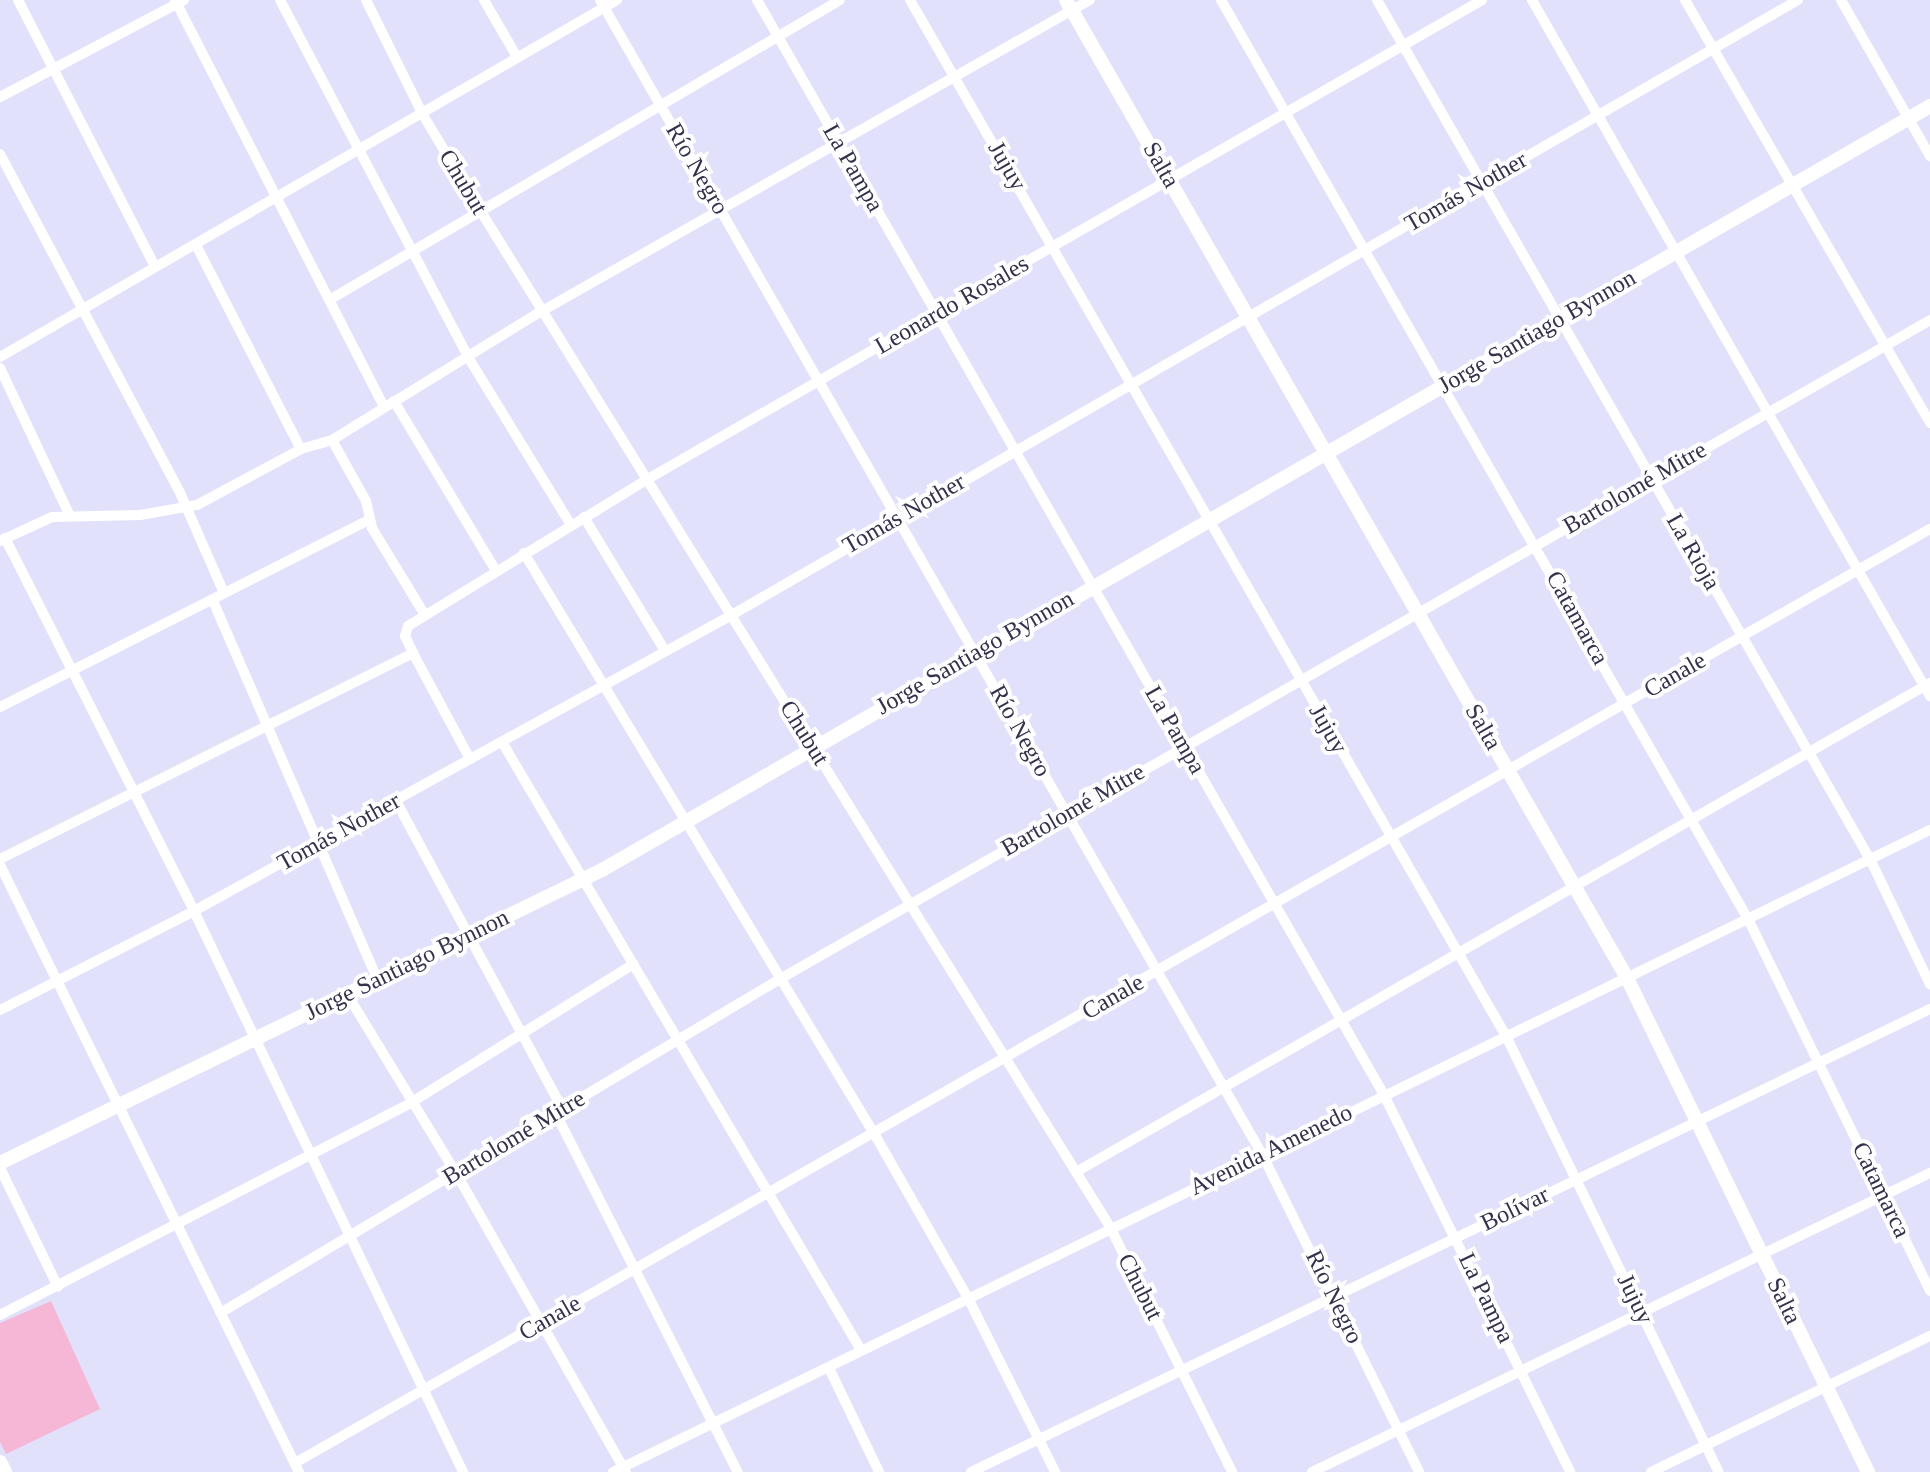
<!DOCTYPE html>
<html>
<head>
<meta charset="utf-8">
<style>
  body { margin:0 }
  #map { position:relative; width:1930px; height:1472px; overflow:hidden; background:#e2e1fc; font-family:"Times New Roman",serif }
  div>[style] { position:absolute }
  .green>* { inset:0; background:#f6b7d7 }
  .street>* { height:10px; margin:-5px; padding:0 5px; transform-origin:5px; border-radius:5px; background:#fff }
  .secondary>* { height:14px; margin:-7px; padding:0 7px; transform-origin:7px; border-radius:7px; background:#fff }
  span { translate:-50% -50%; white-space:nowrap; text-align:center; line-height:1.15; -webkit-text-stroke:8px #fff; paint-order:stroke }
  .street-label { font-size:24px; color:#33314b }
</style>
</head>
<body>
<div id="map">
  <div class="green">
    <i style="clip-path:polygon(51px 1301px,100px 1409px,6px 1454px,0 1442px,0 1323px)"></i>
  </div>
  <div class="street">
    <i style="left:18px;top:0;width:300px;rotate:62.8deg"></i>
    <i style="left:175px;top:0;width:457px;rotate:62.8deg"></i>
    <i style="left:280px;top:0;width:403px;rotate:62.2deg"></i>
    <i style="left:468px;top:357px;width:197px;rotate:58.5deg"></i>
    <i style="left:366px;top:0;width:128px;rotate:63.6deg"></i>
    <i style="left:423px;top:115px;width:111px;rotate:59deg"></i>
    <i style="left:480px;top:210px;width:1196px;rotate:58.22deg"></i>
    <i style="left:1110px;top:1227px;width:274px;rotate:63.5deg"></i>
    <i style="left:484px;top:0;width:66px;rotate:59.9deg"></i>
    <i style="left:600px;top:0;width:1330px;rotate:60.16deg"></i>
    <i style="left:1262px;top:1154px;width:355px;rotate:63.7deg"></i>
    <i style="left:757px;top:0;width:1262px;rotate:60.2deg"></i>
    <i style="left:1384px;top:1095px;width:420px;rotate:63.7deg"></i>
    <i style="left:910px;top:0;width:1195px;rotate:60.09deg"></i>
    <i style="left:1506px;top:1036px;width:485px;rotate:64deg"></i>
    <i style="left:1221px;top:0;width:1059px;rotate:60.17deg"></i>
    <i style="left:1748px;top:919px;width:414px;rotate:63.9deg"></i>
    <i style="left:1377px;top:0;width:990px;rotate:60.15deg"></i>
    <i style="left:1870px;top:859px;width:139px;rotate:64.4deg"></i>
    <i style="left:1532px;top:0;width:802px;rotate:60.24deg"></i>
    <i style="left:1685px;top:0;width:489px;rotate:59.9deg"></i>
    <i style="left:1841px;top:0;width:180px;rotate:60.3deg"></i>
    <i style="left:0;top:97px;width:208px;rotate:-27.8deg"></i>
    <i style="left:0;top:154px;width:386px;rotate:62deg"></i>
    <i style="left:181px;top:495px;width:107px;rotate:66.3deg"></i>
    <i style="left:196px;top:245px;width:229px;rotate:62.8deg"></i>
    <i style="left:331px;top:299px;width:590px;rotate:-30.43deg"></i>
    <i style="left:0;top:357px;width:713px;rotate:-30.05deg"></i>
    <i style="left:0;top:368px;width:164px;rotate:64.7deg"></i>
    <i style="left:394px;top:401px;width:198px;rotate:59deg"></i>
    <i style="left:332px;top:440px;width:70px;rotate:60.9deg"></i>
    <i style="left:366px;top:501px;width:28px;rotate:77deg"></i>
    <i style="left:372px;top:528px;width:102px;rotate:58.7deg"></i>
    <i style="left:584px;top:517px;width:157px;rotate:58.8deg"></i>
    <i style="left:5px;top:538px;width:418px;rotate:63.1deg"></i>
    <i style="left:194px;top:911px;width:622px;rotate:64.38deg"></i>
    <i style="left:0;top:541px;width:57px;rotate:-24.8deg"></i>
    <i style="left:52px;top:517px;width:88px;rotate:-1.3deg"></i>
    <i style="left:140px;top:515px;width:58px;rotate:-10deg"></i>
    <i style="left:197px;top:505px;width:118px;rotate:-28.3deg"></i>
    <i style="left:301px;top:449px;width:32px;rotate:-16deg"></i>
    <i style="left:332px;top:440px;width:246px;rotate:-31.6deg"></i>
    <i style="left:542px;top:311px;width:630px;rotate:-29.58deg"></i>
    <i style="left:524px;top:553px;width:680px;rotate:58.91deg"></i>
    <i style="left:875px;top:1135px;width:188px;rotate:60.3deg"></i>
    <i style="left:968px;top:1298px;width:195px;rotate:63.4deg"></i>
    <i style="left:213px;top:601px;width:411px;rotate:66.5deg"></i>
    <i style="left:0;top:707px;width:414px;rotate:-26.9deg"></i>
    <i style="left:502px;top:742px;width:706px;rotate:59.44deg"></i>
    <i style="left:470px;top:759px;width:120px;rotate:-118.3deg"></i>
    <i style="left:413px;top:653px;width:19px;rotate:-115deg"></i>
    <i style="left:405px;top:636px;width:10px;rotate:-73deg"></i>
    <i style="left:408px;top:626px;width:279px;rotate:-31.5deg"></i>
    <i style="left:646px;top:480px;width:964px;rotate:-29.86deg"></i>
    <i style="left:396px;top:801px;width:349px;rotate:61.6deg"></i>
    <i style="left:0;top:859px;width:462px;rotate:-26.5deg"></i>
    <i style="left:0;top:865px;width:677px;rotate:63.78deg"></i>
    <i style="left:347px;top:994px;width:210px;rotate:58.7deg"></i>
    <i style="left:456px;top:1173px;width:344px;rotate:60.4deg"></i>
    <i style="left:0;top:1010px;width:218px;rotate:-27deg"></i>
    <i style="left:194px;top:911px;width:612px;rotate:-28.83deg"></i>
    <i style="left:730px;top:616px;width:1233px;rotate:-29.98deg"></i>
    <i style="left:555px;top:1112px;width:404px;rotate:63.1deg"></i>
    <i style="left:0;top:1168px;width:132px;rotate:64deg"></i>
    <i style="left:1076px;top:1172px;width:984px;rotate:-29.8deg"></i>
    <i style="left:222px;top:1312px;width:650px;rotate:-30.83deg"></i>
    <i style="left:780px;top:979px;width:1325px;rotate:-29.81deg"></i>
    <i style="left:0;top:1315px;width:464px;rotate:-27.3deg"></i>
    <i style="left:412px;top:1102px;width:261px;rotate:-31.9deg"></i>
    <i style="left:829px;top:1368px;width:115px;rotate:64.3deg"></i>
    <i style="left:295px;top:1463px;width:1883px;rotate:-29.74deg"></i>
    <i style="left:613px;top:1472px;width:1465px;rotate:-25.99deg"></i>
    <i style="left:971px;top:1472px;width:1065px;rotate:-25.77deg"></i>
    <i style="left:1312px;top:1472px;width:687px;rotate:-25.82deg"></i>
    <i style="left:1651px;top:1472px;width:310px;rotate:-26deg"></i>
  </div>
  <div class="secondary">
    <i style="left:1066px;top:0;width:1127px;rotate:60.16deg"></i>
    <i style="left:1627px;top:978px;width:550px;rotate:63.99deg"></i>
    <i style="left:0;top:1163px;width:670px;rotate:-25.95deg"></i>
    <i style="left:602px;top:870px;width:1532px;rotate:-29.91deg"></i>
    <i style="left:0;top:1462px;width:11px;rotate:63deg"></i>
  </div>
  <div class="street-label">
    <span style="left:1161px;top:165px;rotate:60deg">Salta</span>
    <span style="left:1007px;top:166px;rotate:60deg">Jujuy</span>
    <span style="left:853px;top:168px;rotate:60deg">La Pampa</span>
    <span style="left:697px;top:169px;rotate:60deg">Río Negro</span>
    <span style="left:463px;top:182px;rotate:59deg">Chubut</span>
    <span style="left:1466px;top:192px;rotate:-30deg">Tomás Nother</span>
    <span style="left:952px;top:305px;rotate:-30deg">Leonardo Rosales</span>
    <span style="left:1537px;top:332px;rotate:-30deg">Jorge Santiago Bynnon</span>
    <span style="left:1635px;top:488px;rotate:-30deg">Bartolomé Mitre</span>
    <span style="left:904px;top:514px;rotate:-30deg">Tomás Nother</span>
    <span style="left:1693px;top:552px;rotate:60deg">La Rioja</span>
    <span style="left:1577px;top:618px;rotate:61deg">Catamarca</span>
    <span style="left:975px;top:653px;rotate:-30deg">Jorge Santiago Bynnon</span>
    <span style="left:1675px;top:675px;rotate:-30deg">Canale</span>
    <span style="left:1483px;top:727px;rotate:60deg">Salta</span>
    <span style="left:1328px;top:729px;rotate:60deg">Jujuy</span>
    <span style="left:1175px;top:730px;rotate:60deg">La Pampa</span>
    <span style="left:1020px;top:731px;rotate:61deg">Río Negro</span>
    <span style="left:804px;top:733px;rotate:58deg">Chubut</span>
    <span style="left:1073px;top:810px;rotate:-30deg">Bartolomé Mitre</span>
    <span style="left:339px;top:832px;rotate:-29deg">Tomás Nother</span>
    <span style="left:407px;top:965px;rotate:-26deg">Jorge Santiago Bynnon</span>
    <span style="left:1113px;top:997px;rotate:-30deg">Canale</span>
    <span style="left:514px;top:1138px;rotate:-31deg">Bartolomé Mitre</span>
    <span style="left:1271px;top:1150px;rotate:-26deg">Avenida Amenedo</span>
    <span style="left:1881px;top:1190px;rotate:64deg">Catamarca</span>
    <span style="left:1515px;top:1209px;rotate:-26deg">Bolívar</span>
    <span style="left:1140px;top:1287px;rotate:63deg">Chubut</span>
    <span style="left:1334px;top:1297px;rotate:64deg">Río Negro</span>
    <span style="left:1486px;top:1298px;rotate:64deg">La Pampa</span>
    <span style="left:1635px;top:1299px;rotate:64deg">Jujuy</span>
    <span style="left:1784px;top:1301px;rotate:64deg">Salta</span>
    <span style="left:550px;top:1318px;rotate:-30deg">Canale</span>
  </div>
</div>
</body>
</html>
